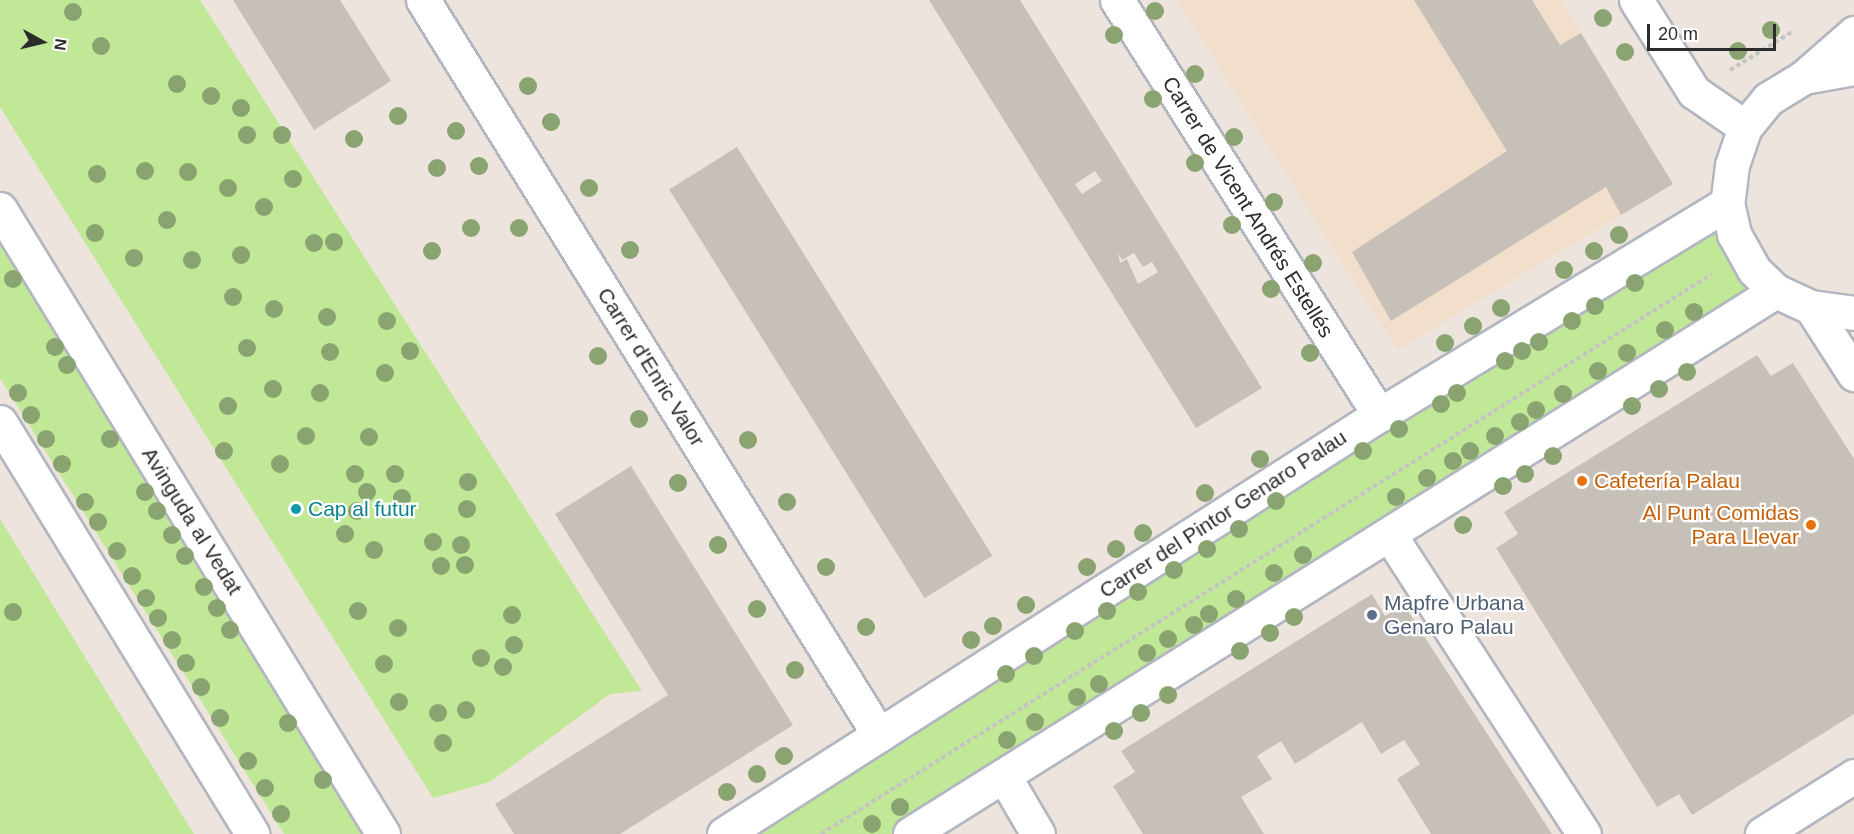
<!DOCTYPE html>
<html>
<head>
<meta charset="utf-8">
<style>
  body { margin:0 }
  #map { position:relative; width:1854px; height:834px; overflow:hidden; background:#eee4de; font-family:Arial,sans-serif }
  div>[style] { position:absolute }
  .education>* { inset:0; background:#f1dfcc }
  .green>* { inset:0; background:#c0e897 }
  .building>* { inset:0; background:#c6c0b9; transform-origin:0 0 }
  .path>* { height:4px; margin-top:-2px; transform-origin:0; background:repeating-linear-gradient(90deg,#c4c4c4 0 4.5px,transparent 0 7.5px) }
  .roads { filter:drop-shadow(2px 0 #b2b6c0) drop-shadow(-2px 0 #b2b6c0) drop-shadow(0 2px #b2b6c0) drop-shadow(0 -2px #b2b6c0) }
  .minor>* { height:33px; margin:-16.5px; padding:0 16.5px; transform-origin:16.5px; border-radius:16.5px; background:#fff }
  .trees>* { width:18px; height:18px; margin:-9px; border-radius:50%; background:#89a470 }
  .dots>* { width:16px; height:16px; translate:-50% -50%; box-sizing:border-box; border:3px solid #fff; border-radius:50% }
  span { translate:-50% -50%; white-space:nowrap; text-align:center; line-height:1.15; -webkit-text-stroke:4.5px #fff; paint-order:stroke }
  .street-label { font-size:21px; color:#2c2c2c }
  .food-label { font-size:21px; color:#c56008 }
  .left { translate:0 -50%; text-align:left }
  .right { translate:-100% -50%; text-align:right }
  .culture-label { font-size:21px; color:#0d838f }
  .service-label { font-size:21px; color:#4e5e75 }
  .north { position:absolute; left:12px; top:12px; width:60px; height:60px; -webkit-text-stroke:4px #fff; paint-order:stroke; rotate:98deg; font-size:16px; font-weight:700; line-height:24px; text-align:center; color:#2c2c2c }
  .north::after { content:''; display:block; margin:auto; width:21px; height:27px; background:#2c2c2c; clip-path:polygon(50% 0,100% 100%,50% 72%,0 100%) }
  .scale { position:absolute; left:1647px; top:24px; width:129px; height:27px; box-sizing:border-box; border:3px solid #2c2c2c; border-top:0; padding-left:8px; font-size:18px; line-height:21px; white-space:nowrap; color:#2c2c2c; -webkit-text-stroke:4px #fff; paint-order:stroke }
</style>
</head>
<body>
<div id="map">
  <div class="education">
    <i style="clip-path:polygon(1177px 0,1561px 0,1673px 184px,1397px 350px)"></i>
  </div>
  <div class="green">
    <i style="clip-path:polygon(0 0,200px 0,642px 691px,610px 694px,490px 782px,433px 798px,0 107px)"></i>
    <i style="clip-path:polygon(1727px 203px,1776px 291px,907px 834px,728px 834px)"></i>
    <i style="clip-path:polygon(0 242px,369px 834px,284px 834px,0 378px)"></i>
    <i style="clip-path:polygon(0 519px,194px 834px,0 834px)"></i>
  </div>
  <div class="building">
    <i style="clip-path:polygon(233px 0,340px 0,391px 81px,314px 130px)"></i>
    <i style="clip-path:polygon(evenodd,929px 0,1020px 0,1262px 388px,1196px 428px,929px 0,1095px 171px,1102px 181px,1082px 194px,1075px 184px,1095px 171px,929px 0,1118px 253px,1122px 260px,1134px 253px,1143px 267px,1152px 262px,1158px 272px,1138px 284px,1127px 259px,1120px 263px,1118px 253px)"></i>
    <i style="clip-path:polygon(1414px 0,1532px 0,1560px 45px,1581px 33px,1673px 184px,1621px 215px,1606px 187px,1391px 321px,1352px 252px,1507px 151px)"></i>
    <i style="left:737px;top:147px;width:482px;height:80px;rotate:58deg"></i>
    <i style="clip-path:polygon(1757px 355px,1771px 376px,1793px 363px,1854px 459px,1854px 714px,1692px 815px,1679px 794px,1657px 807px,1496px 548px,1518px 534px,1504px 512px)"></i>
    <i style="clip-path:polygon(631px 466px,793px 725px,620px 834px,514px 834px,495px 804px,668px 695px,555px 514px)"></i>
    <i style="clip-path:polygon(1372px 594px,1385px 616px,1404px 605px,1552px 834px,1431px 834px,1397px 779px,1420px 764px,1404px 740px,1381px 754px,1362px 722px,1295px 764px,1281px 741px,1257px 756px,1272px 779px,1241px 797px,1264px 834px,1143px 834px,1113px 786px,1135px 772px,1121px 751px)"></i>
  </div>
  <div class="path">
    <i style="left:1730px;top:70px;width:73px;rotate:-31.5deg"></i>
    <i style="left:821px;top:834px;width:1052px;rotate:-32.15deg"></i>
  </div>
  <div class="roads">
    <div class="minor">
      <i style="left:423px;top:0;width:865px;rotate:58.18deg"></i>
      <i style="left:1117px;top:0;width:491px;rotate:57.7deg"></i>
      <i style="left:1636px;top:0;width:109px;rotate:57.8deg"></i>
      <i style="left:1694px;top:92px;width:62px;rotate:34.5deg"></i>
      <i style="left:1854px;top:68px;width:51px;rotate:169.8deg"></i>
      <i style="left:1804px;top:77px;width:42px;rotate:148.6deg"></i>
      <i style="left:1768px;top:99px;width:36px;rotate:129deg"></i>
      <i style="left:1745px;top:127px;width:40px;rotate:108.9deg"></i>
      <i style="left:1732px;top:165px;width:38px;rotate:97deg"></i>
      <i style="left:1727px;top:203px;width:32px;rotate:77deg"></i>
      <i style="left:1734px;top:234px;width:41px;rotate:60.9deg"></i>
      <i style="left:1754px;top:270px;width:30px;rotate:44deg"></i>
      <i style="left:1776px;top:291px;width:38px;rotate:25deg"></i>
      <i style="left:1811px;top:307px;width:43px;rotate:7.9deg"></i>
      <i style="left:1804px;top:77px;width:67px;rotate:-41.3deg"></i>
      <i style="left:0;top:209px;width:733px;rotate:58.5deg"></i>
      <i style="left:1811px;top:307px;width:80px;rotate:57.3deg"></i>
      <i style="left:0;top:422px;width:483px;rotate:58.5deg"></i>
      <i style="left:1391px;top:537px;width:354px;rotate:57deg"></i>
      <i style="left:1004px;top:776px;width:67px;rotate:59.6deg"></i>
      <i style="left:724px;top:834px;width:778px;rotate:-32.61deg"></i>
      <i style="left:1379px;top:415px;width:407px;rotate:-31.3deg"></i>
      <i style="left:910px;top:834px;width:1022px;rotate:-32.09deg"></i>
      <i style="left:1762px;top:834px;width:109px;rotate:-32.2deg"></i>
    </div>
  </div>
  <div class="trees">
    <i style="left:1155px;top:11px"></i>
    <i style="left:73px;top:12px"></i>
    <i style="left:1603px;top:18px"></i>
    <i style="left:1771px;top:30px"></i>
    <i style="left:1114px;top:35px"></i>
    <i style="left:101px;top:46px"></i>
    <i style="left:1738px;top:51px"></i>
    <i style="left:1625px;top:52px"></i>
    <i style="left:1195px;top:74px"></i>
    <i style="left:177px;top:84px"></i>
    <i style="left:528px;top:86px"></i>
    <i style="left:211px;top:96px"></i>
    <i style="left:1153px;top:99px"></i>
    <i style="left:241px;top:108px"></i>
    <i style="left:398px;top:116px"></i>
    <i style="left:551px;top:122px"></i>
    <i style="left:456px;top:131px"></i>
    <i style="left:247px;top:135px"></i>
    <i style="left:282px;top:135px"></i>
    <i style="left:1234px;top:137px"></i>
    <i style="left:354px;top:139px"></i>
    <i style="left:1195px;top:163px"></i>
    <i style="left:479px;top:166px"></i>
    <i style="left:437px;top:168px"></i>
    <i style="left:145px;top:171px"></i>
    <i style="left:188px;top:172px"></i>
    <i style="left:97px;top:174px"></i>
    <i style="left:293px;top:179px"></i>
    <i style="left:228px;top:188px"></i>
    <i style="left:589px;top:188px"></i>
    <i style="left:1274px;top:202px"></i>
    <i style="left:264px;top:207px"></i>
    <i style="left:167px;top:220px"></i>
    <i style="left:1232px;top:225px"></i>
    <i style="left:471px;top:228px"></i>
    <i style="left:519px;top:228px"></i>
    <i style="left:95px;top:233px"></i>
    <i style="left:1619px;top:235px"></i>
    <i style="left:334px;top:242px"></i>
    <i style="left:314px;top:243px"></i>
    <i style="left:630px;top:250px"></i>
    <i style="left:432px;top:251px"></i>
    <i style="left:1594px;top:251px"></i>
    <i style="left:241px;top:255px"></i>
    <i style="left:134px;top:258px"></i>
    <i style="left:192px;top:260px"></i>
    <i style="left:1313px;top:263px"></i>
    <i style="left:1564px;top:270px"></i>
    <i style="left:13px;top:279px"></i>
    <i style="left:1635px;top:283px"></i>
    <i style="left:1271px;top:289px"></i>
    <i style="left:233px;top:297px"></i>
    <i style="left:1595px;top:306px"></i>
    <i style="left:1501px;top:308px"></i>
    <i style="left:274px;top:309px"></i>
    <i style="left:1694px;top:312px"></i>
    <i style="left:327px;top:317px"></i>
    <i style="left:387px;top:321px"></i>
    <i style="left:1572px;top:321px"></i>
    <i style="left:1473px;top:326px"></i>
    <i style="left:1665px;top:330px"></i>
    <i style="left:1539px;top:342px"></i>
    <i style="left:1445px;top:343px"></i>
    <i style="left:55px;top:347px"></i>
    <i style="left:247px;top:348px"></i>
    <i style="left:410px;top:351px"></i>
    <i style="left:1522px;top:351px"></i>
    <i style="left:330px;top:352px"></i>
    <i style="left:1310px;top:353px"></i>
    <i style="left:1627px;top:353px"></i>
    <i style="left:598px;top:356px"></i>
    <i style="left:1505px;top:361px"></i>
    <i style="left:67px;top:365px"></i>
    <i style="left:1598px;top:371px"></i>
    <i style="left:1687px;top:372px"></i>
    <i style="left:385px;top:373px"></i>
    <i style="left:273px;top:389px"></i>
    <i style="left:1659px;top:389px"></i>
    <i style="left:18px;top:393px"></i>
    <i style="left:320px;top:393px"></i>
    <i style="left:1457px;top:393px"></i>
    <i style="left:1563px;top:394px"></i>
    <i style="left:1441px;top:404px"></i>
    <i style="left:228px;top:406px"></i>
    <i style="left:1632px;top:406px"></i>
    <i style="left:1536px;top:410px"></i>
    <i style="left:31px;top:415px"></i>
    <i style="left:639px;top:419px"></i>
    <i style="left:1520px;top:422px"></i>
    <i style="left:1399px;top:429px"></i>
    <i style="left:306px;top:436px"></i>
    <i style="left:1495px;top:436px"></i>
    <i style="left:369px;top:437px"></i>
    <i style="left:46px;top:439px"></i>
    <i style="left:110px;top:439px"></i>
    <i style="left:748px;top:440px"></i>
    <i style="left:224px;top:451px"></i>
    <i style="left:1363px;top:451px"></i>
    <i style="left:1470px;top:451px"></i>
    <i style="left:1553px;top:456px"></i>
    <i style="left:1260px;top:459px"></i>
    <i style="left:1453px;top:461px"></i>
    <i style="left:62px;top:464px"></i>
    <i style="left:280px;top:464px"></i>
    <i style="left:355px;top:474px"></i>
    <i style="left:395px;top:474px"></i>
    <i style="left:1525px;top:474px"></i>
    <i style="left:1427px;top:478px"></i>
    <i style="left:468px;top:482px"></i>
    <i style="left:678px;top:483px"></i>
    <i style="left:1503px;top:486px"></i>
    <i style="left:145px;top:492px"></i>
    <i style="left:367px;top:492px"></i>
    <i style="left:1205px;top:493px"></i>
    <i style="left:1396px;top:497px"></i>
    <i style="left:402px;top:498px"></i>
    <i style="left:1276px;top:501px"></i>
    <i style="left:85px;top:502px"></i>
    <i style="left:787px;top:502px"></i>
    <i style="left:467px;top:509px"></i>
    <i style="left:157px;top:511px"></i>
    <i style="left:357px;top:511px"></i>
    <i style="left:98px;top:522px"></i>
    <i style="left:1463px;top:525px"></i>
    <i style="left:1239px;top:529px"></i>
    <i style="left:1143px;top:533px"></i>
    <i style="left:345px;top:534px"></i>
    <i style="left:172px;top:535px"></i>
    <i style="left:433px;top:542px"></i>
    <i style="left:461px;top:545px"></i>
    <i style="left:718px;top:545px"></i>
    <i style="left:1116px;top:549px"></i>
    <i style="left:1207px;top:549px"></i>
    <i style="left:374px;top:550px"></i>
    <i style="left:117px;top:551px"></i>
    <i style="left:1303px;top:555px"></i>
    <i style="left:185px;top:556px"></i>
    <i style="left:465px;top:565px"></i>
    <i style="left:441px;top:566px"></i>
    <i style="left:826px;top:567px"></i>
    <i style="left:1087px;top:567px"></i>
    <i style="left:1174px;top:570px"></i>
    <i style="left:1274px;top:573px"></i>
    <i style="left:132px;top:576px"></i>
    <i style="left:204px;top:587px"></i>
    <i style="left:1138px;top:592px"></i>
    <i style="left:146px;top:598px"></i>
    <i style="left:1236px;top:599px"></i>
    <i style="left:1026px;top:605px"></i>
    <i style="left:217px;top:608px"></i>
    <i style="left:757px;top:609px"></i>
    <i style="left:358px;top:611px"></i>
    <i style="left:1107px;top:611px"></i>
    <i style="left:13px;top:612px"></i>
    <i style="left:1209px;top:614px"></i>
    <i style="left:512px;top:615px"></i>
    <i style="left:1294px;top:617px"></i>
    <i style="left:158px;top:618px"></i>
    <i style="left:1194px;top:625px"></i>
    <i style="left:993px;top:626px"></i>
    <i style="left:866px;top:627px"></i>
    <i style="left:398px;top:628px"></i>
    <i style="left:230px;top:630px"></i>
    <i style="left:1075px;top:631px"></i>
    <i style="left:1270px;top:633px"></i>
    <i style="left:1168px;top:639px"></i>
    <i style="left:172px;top:640px"></i>
    <i style="left:971px;top:640px"></i>
    <i style="left:514px;top:645px"></i>
    <i style="left:1240px;top:651px"></i>
    <i style="left:1147px;top:653px"></i>
    <i style="left:1034px;top:656px"></i>
    <i style="left:481px;top:658px"></i>
    <i style="left:186px;top:663px"></i>
    <i style="left:384px;top:664px"></i>
    <i style="left:503px;top:667px"></i>
    <i style="left:795px;top:670px"></i>
    <i style="left:1006px;top:674px"></i>
    <i style="left:1099px;top:684px"></i>
    <i style="left:201px;top:687px"></i>
    <i style="left:1168px;top:695px"></i>
    <i style="left:1077px;top:697px"></i>
    <i style="left:399px;top:702px"></i>
    <i style="left:466px;top:710px"></i>
    <i style="left:438px;top:713px"></i>
    <i style="left:1141px;top:713px"></i>
    <i style="left:220px;top:718px"></i>
    <i style="left:1035px;top:722px"></i>
    <i style="left:288px;top:723px"></i>
    <i style="left:1114px;top:731px"></i>
    <i style="left:1007px;top:740px"></i>
    <i style="left:443px;top:743px"></i>
    <i style="left:784px;top:756px"></i>
    <i style="left:248px;top:761px"></i>
    <i style="left:757px;top:774px"></i>
    <i style="left:323px;top:780px"></i>
    <i style="left:265px;top:788px"></i>
    <i style="left:727px;top:792px"></i>
    <i style="left:900px;top:807px"></i>
    <i style="left:281px;top:814px"></i>
    <i style="left:872px;top:824px"></i>
  </div>
  <div class="dots">
    <i style="left:1582px;top:481px;background:#e8710a"></i>
    <i style="left:296px;top:509px;background:#0f9aa8"></i>
    <i style="left:1811px;top:525px;background:#e8710a"></i>
    <i style="left:1372px;top:615px;background:#5c6f8a"></i>
  </div>
  <div class="street-label">
    <span style="left:1248px;top:207px;rotate:58deg">Carrer de Vicent Andrés Estellés</span>
    <span style="left:651px;top:367px;rotate:58deg">Carrer d'Enric Valor</span>
    <span style="left:1223px;top:514px;rotate:-33deg">Carrer del Pintor Genaro Palau</span>
    <span style="left:192px;top:521px;rotate:58deg">Avinguda al Vedat</span>
  </div>
  <div class="food-label">
    <span class="left" style="left:1594px;top:481px">Cafetería Palau</span>
    <span class="right" style="left:1799px;top:525px">Al Punt Comidas<br>Para Llevar</span>
  </div>
  <div class="culture-label">
    <span class="left" style="left:308px;top:509px">Cap al futur</span>
  </div>
  <div class="service-label">
    <span class="left" style="left:1384px;top:615px">Mapfre Urbana<br>Genaro Palau</span>
  </div>
  <div class="north">N</div>
  <div class="scale">20 m</div>
</div>
</body>
</html>
